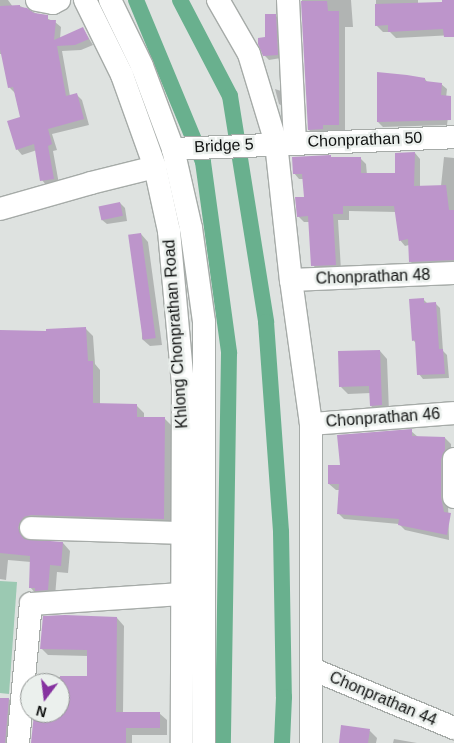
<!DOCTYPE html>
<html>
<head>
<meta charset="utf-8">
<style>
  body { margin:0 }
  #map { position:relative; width:454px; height:743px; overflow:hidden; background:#dee2e0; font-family:Arial,sans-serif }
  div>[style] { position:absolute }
  .green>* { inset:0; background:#9bc9b2 }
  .shadow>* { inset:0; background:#0003 }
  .canal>* { height:16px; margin:-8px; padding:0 8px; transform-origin:8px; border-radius:8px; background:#69b08e }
  .building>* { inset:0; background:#bd95cb; transform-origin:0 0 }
  .roads { filter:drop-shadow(1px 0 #a6aba8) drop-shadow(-1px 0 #a6aba8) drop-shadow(0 1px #a6aba8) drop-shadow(0 -1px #a6aba8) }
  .minor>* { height:22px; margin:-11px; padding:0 11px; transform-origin:11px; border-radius:11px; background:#fff }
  span { translate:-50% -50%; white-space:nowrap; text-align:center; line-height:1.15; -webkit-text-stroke:5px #ebf0ed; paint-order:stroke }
  .street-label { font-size:16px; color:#101211 }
  .north { position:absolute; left:20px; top:673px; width:50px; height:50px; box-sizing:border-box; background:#ebf0ed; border:1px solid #939795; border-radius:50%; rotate:195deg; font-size:14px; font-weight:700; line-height:20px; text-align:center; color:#101211 }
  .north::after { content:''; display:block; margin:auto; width:18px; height:22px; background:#8632a0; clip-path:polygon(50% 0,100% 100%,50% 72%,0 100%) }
</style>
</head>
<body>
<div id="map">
  <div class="green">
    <i style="clip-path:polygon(0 581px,17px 582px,9px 694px,0 693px)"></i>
  </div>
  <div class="shadow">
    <i style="clip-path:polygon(0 0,8px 0,13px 7px,20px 6px,55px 22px,61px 27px,60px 39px,83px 29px,93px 45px,81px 50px,62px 51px,70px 96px,77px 95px,82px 100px,89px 125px,52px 134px,57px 150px,53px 151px,59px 184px,47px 186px,42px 180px,37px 150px,22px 155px,17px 149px,21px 118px,15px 93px,9px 87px,4px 54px,0 54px)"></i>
    <i style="clip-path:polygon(302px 0,351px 0,353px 27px,345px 27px,345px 131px,315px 136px,309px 130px)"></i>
    <i style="clip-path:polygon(376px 0,418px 0,418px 4px,443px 4px,443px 0,454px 0,454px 35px,396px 38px,390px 32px,383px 32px,376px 25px)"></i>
    <i style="clip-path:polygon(275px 15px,279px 19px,281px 58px,269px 60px,264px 55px,267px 38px)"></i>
    <i style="clip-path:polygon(425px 79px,428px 83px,441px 84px,447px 89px,446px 98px,450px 102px,447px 125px,383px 127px,378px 122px)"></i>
    <i style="clip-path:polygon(275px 89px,281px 91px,282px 106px,279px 104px)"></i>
    <i style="clip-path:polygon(415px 153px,420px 159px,420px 187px,441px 186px,444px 157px,454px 158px,454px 265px,416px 267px,410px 261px,409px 245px,405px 246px,400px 240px,396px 212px,349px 211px,349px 220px,338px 220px,341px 270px,318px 271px,313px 265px,309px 222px,304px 222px,298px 216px,305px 198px,303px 179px,299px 179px,294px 173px,331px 157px,333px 159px,361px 159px,366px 164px,367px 175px,396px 175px)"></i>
    <i style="clip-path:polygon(120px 203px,125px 208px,127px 221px,107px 224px,102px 220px)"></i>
    <i style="clip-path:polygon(141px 234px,148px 242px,162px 345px,150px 346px,142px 339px)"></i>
    <i style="clip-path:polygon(423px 299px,428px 304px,435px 303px,440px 308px,443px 351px,447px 355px,449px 378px,423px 379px,419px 374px,417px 344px,413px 340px)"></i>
    <i style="clip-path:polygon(86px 329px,93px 336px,95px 364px,100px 370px,100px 404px,137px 406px,144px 413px,144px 418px,164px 418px,172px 426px,171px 526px,25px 535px,27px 540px,63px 543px,70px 551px,68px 573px,57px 572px,55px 597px,37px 595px,30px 587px,31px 562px,8px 560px,6px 580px,0 579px,0 331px,47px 332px)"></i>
    <i style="clip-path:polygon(380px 351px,387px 359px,389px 412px,379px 413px,371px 406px,371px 393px,348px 394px,341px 387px)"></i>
    <i style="clip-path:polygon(411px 431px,418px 437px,445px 438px,451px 444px,451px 457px,447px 466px,449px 540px,405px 530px,399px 524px,344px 519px,338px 513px,340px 490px,336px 490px,329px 484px,341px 466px)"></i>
    <i style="clip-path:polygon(117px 618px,124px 626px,123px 713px,159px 713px,167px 720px,167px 735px,132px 735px,132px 743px,32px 743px,35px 713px,60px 713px,60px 683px,54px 683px,54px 677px,88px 677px,88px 656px,48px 655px,41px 648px)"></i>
    <i style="clip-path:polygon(9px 699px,16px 706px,12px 743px,0 743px,0 700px)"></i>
    <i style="clip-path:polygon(342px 727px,370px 731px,377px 738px,376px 743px,340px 743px)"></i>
    <i style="clip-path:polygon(394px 739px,417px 743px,393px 743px)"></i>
  </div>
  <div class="canal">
    <i style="left:136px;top:0;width:175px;rotate:67.5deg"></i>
    <i style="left:203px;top:162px;width:193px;rotate:82.2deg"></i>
    <i style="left:229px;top:353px;width:390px;rotate:90.9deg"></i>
    <i style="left:180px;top:0;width:108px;rotate:62.5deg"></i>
    <i style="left:230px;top:96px;width:229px;rotate:80.9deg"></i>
    <i style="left:266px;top:322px;width:211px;rotate:85.9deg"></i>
    <i style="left:281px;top:532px;width:165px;rotate:89deg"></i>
    <i style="left:284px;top:697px;width:46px;rotate:92.5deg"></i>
  </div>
  <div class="building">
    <i style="clip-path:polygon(442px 0,454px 0,454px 37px,444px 37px,443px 29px,388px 32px,388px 25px,375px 26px,375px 4px,442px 2px)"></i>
    <i style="clip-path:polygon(301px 1px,327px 1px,328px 11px,339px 11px,339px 125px,323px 125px,323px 129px,308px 130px)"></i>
    <i style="clip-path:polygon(20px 5px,20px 7px,27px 8px,34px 13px,48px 15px,48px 20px,56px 20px,54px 40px,83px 27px,89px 39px,75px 45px,57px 46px,66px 96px,77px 93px,84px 119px,48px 129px,52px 144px,48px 146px,54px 179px,40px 181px,34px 144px,16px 150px,7px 121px,20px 117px,13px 87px,8px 88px,0 49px,0 6px)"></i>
    <i style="clip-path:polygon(265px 14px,276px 14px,278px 55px,263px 56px,258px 44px,258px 38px,265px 37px)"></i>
    <i style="clip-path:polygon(377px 72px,407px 75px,425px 78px,425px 81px,442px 83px,441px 95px,451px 96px,451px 120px,377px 122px)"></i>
    <i style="clip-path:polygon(415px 152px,414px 186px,446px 185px,449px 210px,454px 210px,454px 260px,409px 262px,408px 239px,399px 241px,394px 206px,343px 206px,343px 214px,333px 214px,336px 265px,311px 266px,308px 216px,297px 217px,295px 197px,304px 197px,302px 174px,293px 174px,292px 157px,331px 155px,331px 157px,361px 157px,361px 173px,395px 173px,395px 153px)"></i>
    <i style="left:120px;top:202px;width:14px;height:22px;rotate:78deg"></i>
    <i style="left:141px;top:233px;width:106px;height:13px;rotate:82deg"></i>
    <i style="clip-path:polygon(424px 298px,424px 303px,436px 302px,439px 349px,443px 349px,445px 374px,417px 375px,415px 340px,412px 341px,409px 299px)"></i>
    <i style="clip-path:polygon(86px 327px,88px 361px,93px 361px,93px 403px,137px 404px,137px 417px,165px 417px,164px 519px,31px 515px,24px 517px,20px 522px,18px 528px,24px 539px,63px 542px,61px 566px,50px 565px,48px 590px,35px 591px,35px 588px,29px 588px,30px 556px,0 553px,0 330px,46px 331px,46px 329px)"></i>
    <i style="clip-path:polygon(380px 350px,382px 405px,370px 406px,369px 386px,339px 387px,338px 351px)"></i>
    <i style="clip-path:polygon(412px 429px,412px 436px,445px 437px,445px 450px,441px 459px,441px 497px,444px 512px,451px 513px,447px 535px,398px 525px,399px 519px,337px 514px,339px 484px,328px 484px,328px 465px,340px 465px,337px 435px)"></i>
    <i style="clip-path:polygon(65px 615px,117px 617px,116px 712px,160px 712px,160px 728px,126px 728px,126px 743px,31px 743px,34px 714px,60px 714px,60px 676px,87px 676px,87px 650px,40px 649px,43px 616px)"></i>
    <i style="clip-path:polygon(0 698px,9px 698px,5px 743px,0 743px)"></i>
    <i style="clip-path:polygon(341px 725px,370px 729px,368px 743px,339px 743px)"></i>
  </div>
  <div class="roads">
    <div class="minor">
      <i style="left:37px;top:0;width:16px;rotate:11deg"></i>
      <i style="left:53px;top:3px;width:7px;rotate:-27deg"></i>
      <i style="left:85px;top:0;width:84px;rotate:63.7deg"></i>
      <i style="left:122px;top:75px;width:98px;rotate:70.3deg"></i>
      <i style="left:155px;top:167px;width:66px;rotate:77.7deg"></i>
      <i style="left:169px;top:231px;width:156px;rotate:84.8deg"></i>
      <i style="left:183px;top:386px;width:357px;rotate:90.2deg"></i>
      <i style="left:110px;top:0;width:73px;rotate:64.1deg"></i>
      <i style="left:142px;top:66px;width:89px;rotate:69.5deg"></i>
      <i style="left:173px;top:149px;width:81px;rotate:77.2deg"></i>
      <i style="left:191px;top:228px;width:95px;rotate:82.1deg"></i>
      <i style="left:204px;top:322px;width:421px;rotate:90deg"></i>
      <i style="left:218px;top:0;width:62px;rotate:60.1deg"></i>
      <i style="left:249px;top:54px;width:93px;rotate:73.1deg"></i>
      <i style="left:276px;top:143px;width:138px;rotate:83.8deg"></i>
      <i style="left:291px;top:280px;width:145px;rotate:82.1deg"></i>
      <i style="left:311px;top:424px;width:319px;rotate:90deg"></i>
      <i style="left:288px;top:0;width:143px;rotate:87.2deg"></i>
      <i style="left:173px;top:149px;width:281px;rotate:-2.4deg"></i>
      <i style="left:0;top:209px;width:95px;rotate:-15.9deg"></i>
      <i style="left:91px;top:183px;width:66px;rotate:-14deg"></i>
      <i style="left:291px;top:280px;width:163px;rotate:-2.5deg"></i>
      <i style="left:311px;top:424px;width:143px;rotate:-4.4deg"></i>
      <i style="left:454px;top:459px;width:38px;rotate:90deg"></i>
      <i style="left:31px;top:528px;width:151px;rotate:1.9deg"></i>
      <i style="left:312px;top:669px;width:154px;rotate:22.6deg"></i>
      <i style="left:18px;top:743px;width:140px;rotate:-84.7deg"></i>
      <i style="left:31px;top:604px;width:151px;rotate:-3.8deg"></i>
    </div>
  </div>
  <div class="street-label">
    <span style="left:365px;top:140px;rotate:-2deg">Chonprathan 50</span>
    <span style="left:224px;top:146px;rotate:-3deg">Bridge 5</span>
    <span style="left:373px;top:277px;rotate:-2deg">Chonprathan 48</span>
    <span style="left:176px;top:334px;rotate:-94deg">Khlong Chonprathan Road</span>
    <span style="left:383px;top:418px;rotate:-4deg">Chonprathan 46</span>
    <span style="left:383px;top:699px;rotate:23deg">Chonprathan 44</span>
  </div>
  <div class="north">N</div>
</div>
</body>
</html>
